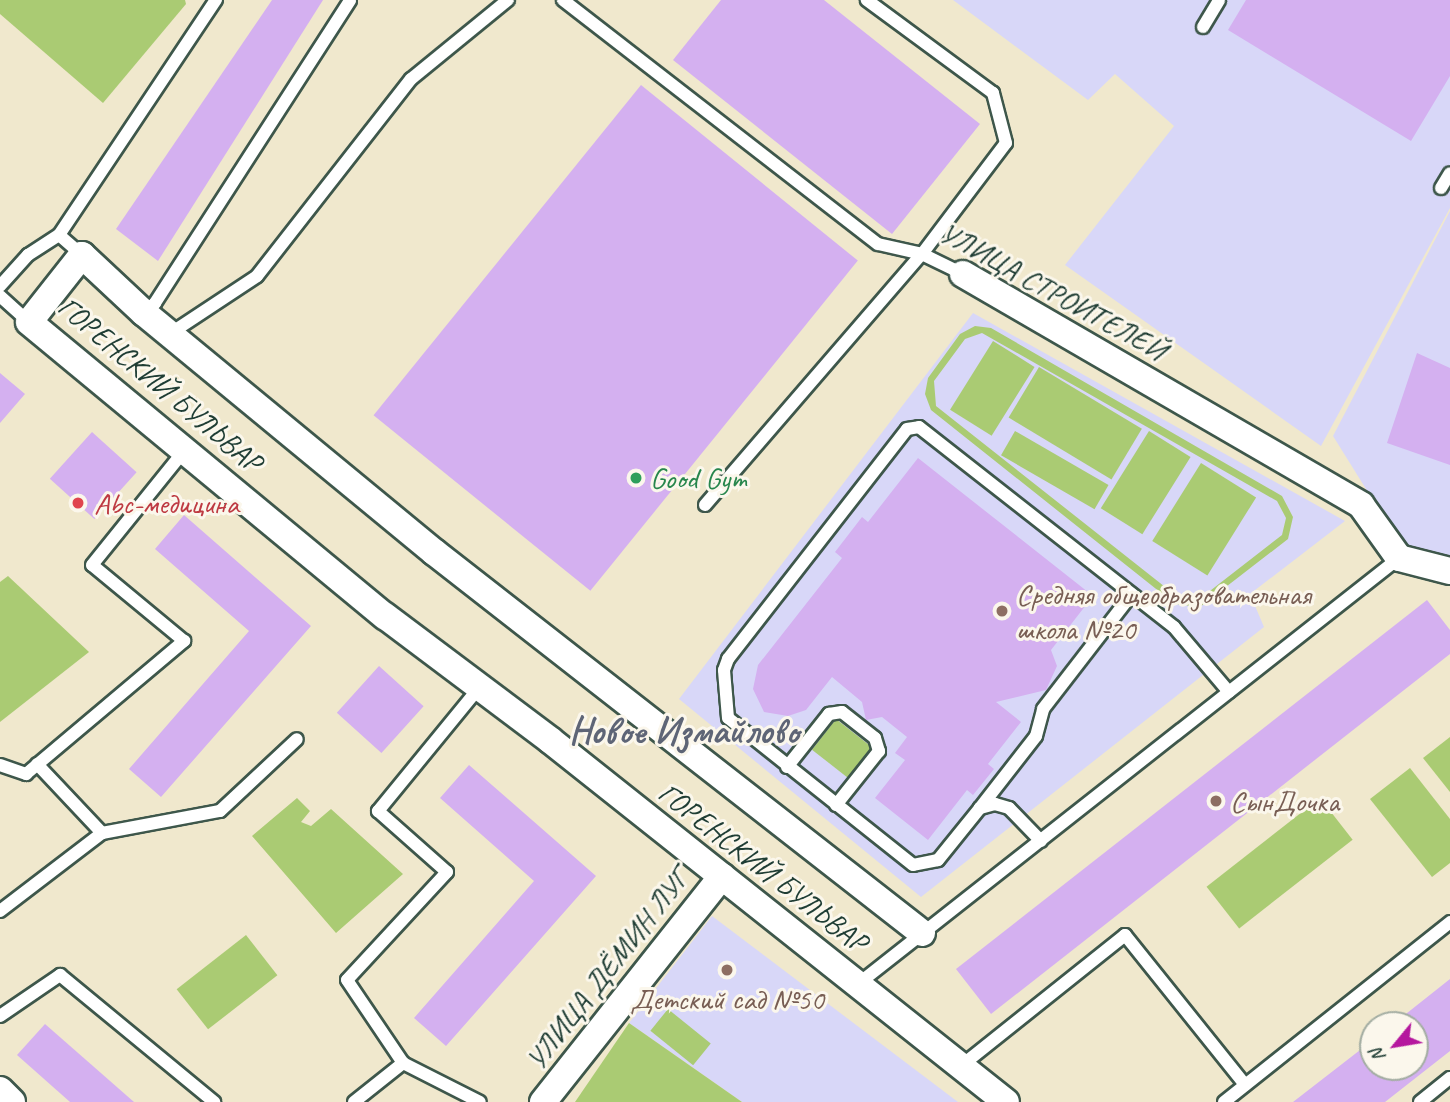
<!DOCTYPE html>
<html>
<head>
<meta charset="utf-8">
<style>
  body { margin:0 }
  #map { position:relative; width:1450px; height:1102px; overflow:hidden; background:#f0e8cd; font-family:Caveat,sans-serif }
  div>[style] { position:absolute }
  .built>* { inset:0; background:#d8d7f8 }
  .green>* { inset:0; background:#aacb73; transform-origin:0 0 }
  .building>* { inset:0; background:#d4b0f0; transform-origin:0 0 }
  .roads { filter:drop-shadow(2px 0 #3e574b) drop-shadow(-2px 0 #3e574b) drop-shadow(0 2px #3e574b) drop-shadow(0 -2px #3e574b) }
  .service>* { height:12px; margin:-6px; padding:0 6px; transform-origin:6px; border-radius:6px; background:#fff }
  .minor>* { height:26px; margin:-13px; padding:0 13px; transform-origin:13px; border-radius:13px; background:#fff }
  .dots>* { width:19px; height:19px; translate:-50% -50%; box-sizing:border-box; border:4px solid #fbf7ec; border-radius:50% }
  span { translate:-50% -50%; white-space:nowrap; text-align:center; line-height:1.15; -webkit-text-stroke:6px #fbf7ec; paint-order:stroke }
  .street-label { font-size:30px; color:#1f3d34 }
  .leisure-label { font-size:30px; color:#27864d }
  .left { translate:0 -50%; text-align:left }
  .health-label { font-size:30px; color:#be3a42 }
  .education-label { font-size:30px; color:#785e54 }
  .district-label { font-size:37px; color:#5e6576; font-weight:700 }
  .north { position:absolute; left:1359px; top:1011px; width:70px; height:70px; box-sizing:border-box; background:#fbf7ec; border:2px solid #a3ada2; border-radius:50%; rotate:240deg; font-size:19px; font-weight:700; line-height:28px; text-align:center; color:#1f3d34 }
  .north::after { content:''; display:block; margin:auto; width:24px; height:32px; background:#b5179e; clip-path:polygon(50% 0,100% 100%,50% 72%,0 100%) }
</style>
</head>
<body>
<div id="map">
  <div class="built">
    <i style="clip-path:polygon(953px 0,1450px 0,1450px 208px,1321px 446px,1065px 265px,1174px 126px,1115px 74px,1088px 100px)"></i>
    <i style="clip-path:polygon(1450px 211px,1450px 560px,1399px 542px,1333px 436px)"></i>
    <i style="clip-path:polygon(973px 313px,1345px 521px,1250px 594px,1264px 627px,921px 897px,679px 699px)"></i>
    <i style="clip-path:polygon(712px 916px,958px 1102px,742px 1102px,629px 1023px)"></i>
  </div>
  <div class="green">
    <i style="clip-path:polygon(0 0,185px 0,186px 4px,103px 103px,0 14px)"></i>
    <i style="clip-path:polygon(evenodd,975px 326px,991px 328px,1282px 496px,1293px 517px,1288px 539px,1200px 607px,1175px 604px,931px 410px,925px 394px,928px 378px,960px 334px,975px 326px,982px 333px,1277px 501px,1286px 518px,1282px 535px,1197px 601px,1179px 598px,936px 406px,934px 381px,965px 339px,982px 333px)"></i>
    <i style="left:993px;top:341px;width:49px;height:81px;rotate:32deg"></i>
    <i style="left:1039px;top:367px;width:120px;height:59px;rotate:31deg"></i>
    <i style="left:1015px;top:431px;width:108px;height:28px;rotate:30deg"></i>
    <i style="left:1149px;top:431px;width:49px;height:91px;rotate:32deg"></i>
    <i style="left:1201px;top:463px;width:65px;height:92px;rotate:32deg"></i>
    <i style="clip-path:polygon(8px 576px,89px 652px,0 722px,0 582px)"></i>
    <i style="left:836px;top:719px;width:47px;height:39px;rotate:38deg"></i>
    <i style="clip-path:polygon(1450px 737px,1450px 792px,1423px 758px)"></i>
    <i style="clip-path:polygon(1410px 768px,1450px 819px,1450px 863px,1432px 877px,1370px 799px)"></i>
    <i style="clip-path:polygon(297px 798px,310px 811px,301px 822px,311px 826px,331px 809px,403px 874px,336px 933px,252px 836px)"></i>
    <i style="left:1320px;top:798px;width:53px;height:144px;rotate:52deg"></i>
    <i style="left:246px;top:935px;width:51px;height:88px;rotate:52deg"></i>
    <i style="left:668px;top:1009px;width:55px;height:28px;rotate:39deg"></i>
    <i style="clip-path:polygon(629px 1023px,742px 1102px,575px 1102px)"></i>
  </div>
  <div class="building">
    <i style="clip-path:polygon(272px 0,323px 0,158px 261px,116px 229px)"></i>
    <i style="clip-path:polygon(721px 0,824px 0,980px 124px,892px 234px,673px 60px)"></i>
    <i style="clip-path:polygon(1246px 0,1450px 0,1450px 76px,1411px 141px,1228px 30px)"></i>
    <i style="left:641px;top:85px;width:279px;height:425px;rotate:39deg"></i>
    <i style="clip-path:polygon(1417px 353px,1450px 368px,1450px 465px,1387px 443px)"></i>
    <i style="clip-path:polygon(0 373px,25px 394px,0 423px)"></i>
    <i style="left:92px;top:432px;width:60px;height:63px;rotate:42deg"></i>
    <i style="clip-path:polygon(918px 458px,1093px 596px,1051px 650px,1057px 666px,1046px 690px,996px 702px,1021px 722px,988px 764px,994px 769px,973px 795px,967px 790px,928px 840px,875px 798px,905px 760px,895px 753px,907px 737px,882px 717px,866px 720px,862px 702px,832px 677px,806px 710px,788px 716px,764px 712px,753px 689px,758px 665px,842px 558px,835px 552px,862px 517px,868px 522px)"></i>
    <i style="clip-path:polygon(184px 515px,311px 626px,161px 797px,129px 769px,249px 631px,155px 549px)"></i>
    <i style="clip-path:polygon(1427px 600px,1450px 630px,1450px 654px,991px 1014px,956px 969px)"></i>
    <i style="left:379px;top:666px;width:60px;height:63px;rotate:42deg"></i>
    <i style="clip-path:polygon(469px 765px,596px 876px,446px 1046px,414px 1018px,534px 881px,440px 798px)"></i>
    <i style="clip-path:polygon(1450px 979px,1450px 1051px,1385px 1102px,1293px 1102px,1373px 1040px,1373px 1067px,1415px 1067px,1415px 1025px,1392px 1025px)"></i>
    <i style="clip-path:polygon(45px 1024px,134px 1102px,70px 1102px,17px 1055px)"></i>
  </div>
  <div class="roads">
    <div class="service">
      <i style="left:563px;top:0;width:398px;rotate:37.8deg"></i>
      <i style="left:878px;top:244px;width:45px;rotate:12.8deg"></i>
      <i style="left:922px;top:254px;width:46px;rotate:26deg"></i>
      <i style="left:1203px;top:27px;width:31px;rotate:-59deg"></i>
      <i style="left:1441px;top:188px;width:17px;rotate:-59deg"></i>
      <i style="left:82px;top:255px;width:30px;rotate:-139deg"></i>
      <i style="left:59px;top:235px;width:283px;rotate:-56.3deg"></i>
      <i style="left:0;top:286px;width:42px;rotate:-47.9deg"></i>
      <i style="left:28px;top:255px;width:37px;rotate:-33deg"></i>
      <i style="left:0;top:296px;width:39px;rotate:42deg"></i>
      <i style="left:144px;top:313px;width:15px;rotate:-42deg"></i>
      <i style="left:155px;top:303px;width:360px;rotate:-57.2deg"></i>
      <i style="left:171px;top:333px;width:103px;rotate:-33.5deg"></i>
      <i style="left:257px;top:276px;width:250px;rotate:-52deg"></i>
      <i style="left:411px;top:79px;width:125px;rotate:-39.2deg"></i>
      <i style="left:705px;top:505px;width:332px;rotate:-49.2deg"></i>
      <i style="left:922px;top:254px;width:139px;rotate:-52.9deg"></i>
      <i style="left:1006px;top:143px;width:52px;rotate:-104.6deg"></i>
      <i style="left:993px;top:93px;width:157px;rotate:-143.6deg"></i>
      <i style="left:478px;top:689px;width:158px;rotate:129.3deg"></i>
      <i style="left:378px;top:811px;width:92px;rotate:41.5deg"></i>
      <i style="left:447px;top:872px;width:147px;rotate:132.8deg"></i>
      <i style="left:347px;top:980px;width:100px;rotate:56deg"></i>
      <i style="left:403px;top:1063px;width:86px;rotate:26.9deg"></i>
      <i style="left:37px;top:764px;width:95px;rotate:46.7deg"></i>
      <i style="left:0;top:765px;width:28px;rotate:19deg"></i>
      <i style="left:26px;top:774px;width:207px;rotate:-40.1deg"></i>
      <i style="left:184px;top:641px;width:119px;rotate:-140.4deg"></i>
      <i style="left:92px;top:565px;width:146px;rotate:-51.1deg"></i>
      <i style="left:787px;top:767px;width:68px;rotate:-51.6deg"></i>
      <i style="left:829px;top:714px;width:13px;rotate:-9deg"></i>
      <i style="left:842px;top:712px;width:42px;rotate:38.2deg"></i>
      <i style="left:875px;top:738px;width:14px;rotate:73deg"></i>
      <i style="left:879px;top:751px;width:69px;rotate:128.5deg"></i>
      <i style="left:980px;top:808px;width:91px;rotate:-52.1deg"></i>
      <i style="left:1036px;top:736px;width:28px;rotate:-75deg"></i>
      <i style="left:1043px;top:709px;width:145px;rotate:-52.3deg"></i>
      <i style="left:1041px;top:841px;width:46px;rotate:-134.1deg"></i>
      <i style="left:1009px;top:808px;width:15px;rotate:-164deg"></i>
      <i style="left:995px;top:804px;width:16px;rotate:165deg"></i>
      <i style="left:980px;top:808px;width:67px;rotate:128.9deg"></i>
      <i style="left:938px;top:860px;width:25px;rotate:169deg"></i>
      <i style="left:913px;top:865px;width:236px;rotate:-141.5deg"></i>
      <i style="left:728px;top:718px;width:48px;rotate:-94.8deg"></i>
      <i style="left:724px;top:670px;width:12px;rotate:-70deg"></i>
      <i style="left:728px;top:659px;width:291px;rotate:-52.1deg"></i>
      <i style="left:907px;top:429px;width:12px;rotate:-9deg"></i>
      <i style="left:919px;top:427px;width:324px;rotate:38.1deg"></i>
      <i style="left:1174px;top:627px;width:85px;rotate:49.8deg"></i>
      <i style="left:0;top:911px;width:128px;rotate:-37.4deg"></i>
      <i style="left:102px;top:833px;width:120px;rotate:-10.6deg"></i>
      <i style="left:220px;top:811px;width:105px;rotate:-43.1deg"></i>
      <i style="left:858px;top:984px;width:689px;rotate:-38.22deg"></i>
      <i style="left:0;top:1016px;width:73px;rotate:-34.3deg"></i>
      <i style="left:60px;top:975px;width:200px;rotate:39.5deg"></i>
      <i style="left:961px;top:1066px;width:210px;rotate:-38.6deg"></i>
      <i style="left:1125px;top:935px;width:192px;rotate:51.3deg"></i>
      <i style="left:354px;top:1102px;width:63px;rotate:-38.5deg"></i>
      <i style="left:1224px;top:1102px;width:289px;rotate:-38.5deg"></i>
      <i style="left:1420px;top:1102px;width:38px;rotate:-39deg"></i>
    </div>
    <div class="minor">
      <i style="left:963px;top:274px;width:460px;rotate:30.1deg"></i>
      <i style="left:1361px;top:505px;width:65px;rotate:54.4deg"></i>
      <i style="left:1399px;top:558px;width:53px;rotate:14.3deg"></i>
      <i style="left:922px;top:933px;width:619px;rotate:-142.02deg"></i>
      <i style="left:434px;top:552px;width:376px;rotate:-140.5deg"></i>
      <i style="left:144px;top:313px;width:85px;rotate:-136.9deg"></i>
      <i style="left:82px;top:255px;width:85px;rotate:128.3deg"></i>
      <i style="left:29px;top:322px;width:462px;rotate:39.6deg"></i>
      <i style="left:385px;top:616px;width:206px;rotate:36.9deg"></i>
      <i style="left:550px;top:740px;width:582px;rotate:38.44deg"></i>
      <i style="left:0;top:1090px;width:17px;rotate:45deg"></i>
      <i style="left:543px;top:1102px;width:288px;rotate:-51.6deg"></i>
    </div>
  </div>
  <div class="dots">
    <i style="left:636px;top:478px;background:#2e9e5b"></i>
    <i style="left:78px;top:503px;background:#e0444e"></i>
    <i style="left:1002px;top:611px;background:#8d6e63"></i>
    <i style="left:1216px;top:801px;background:#8d6e63"></i>
    <i style="left:727px;top:970px;background:#8d6e63"></i>
  </div>
  <div class="street-label">
    <span style="left:1053px;top:291px;rotate:29deg">УЛИЦА СТРОИТЕЛЕЙ</span>
    <span style="left:160px;top:384px;rotate:40deg">ГОРЕНСКИЙ БУЛЬВАР</span>
    <span style="left:763px;top:867px;rotate:38deg">ГОРЕНСКИЙ БУЛЬВАР</span>
    <span style="left:607px;top:969px;rotate:-52deg">УЛИЦА ДЁМИН ЛУГ</span>
  </div>
  <div class="leisure-label">
    <span class="left" style="left:650px;top:478px">Good Gym</span>
  </div>
  <div class="health-label">
    <span class="left" style="left:94px;top:503px">Abc-медицина</span>
  </div>
  <div class="education-label">
    <span class="left" style="left:1016px;top:611px">Средняя общеобразовательная<br>школа №20</span>
    <span class="left" style="left:1230px;top:801px">СынДочка</span>
    <span style="left:727px;top:999px">Детский сад №50</span>
  </div>
  <div class="district-label">
    <span style="left:684px;top:731px">Новое Измайлово</span>
  </div>
  <div class="north">N</div>
</div>
</body>
</html>
